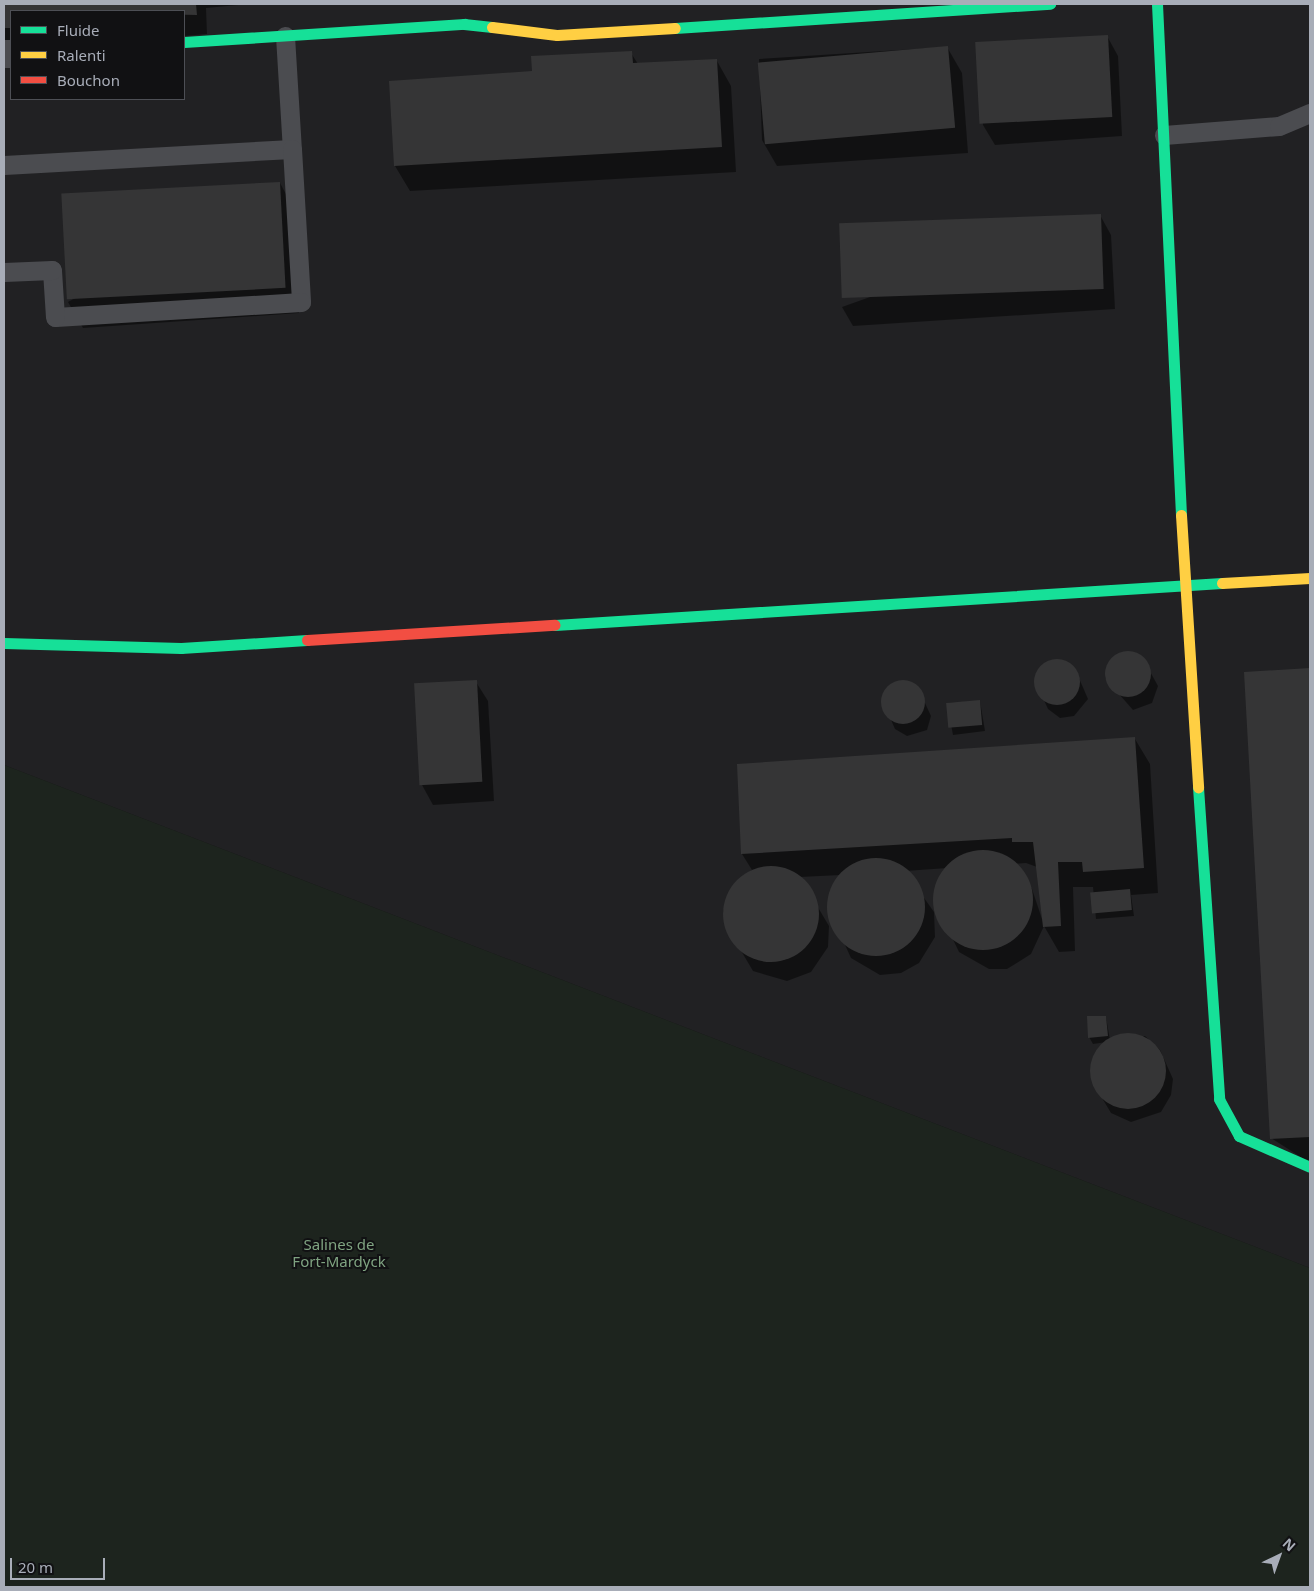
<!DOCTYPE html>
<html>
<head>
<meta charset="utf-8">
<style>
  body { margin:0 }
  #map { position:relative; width:1314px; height:1591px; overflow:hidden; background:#171717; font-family:"Noto Sans",sans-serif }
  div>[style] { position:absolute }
  .built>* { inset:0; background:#212123 }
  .green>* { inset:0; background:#1d241e }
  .shadow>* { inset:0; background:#0007 }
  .building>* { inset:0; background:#353536; transform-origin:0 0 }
  .round { border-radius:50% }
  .lane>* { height:19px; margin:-9.5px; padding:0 9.5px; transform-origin:9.5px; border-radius:9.5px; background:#4b4c50 }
  .street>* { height:28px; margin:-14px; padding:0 14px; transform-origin:14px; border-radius:14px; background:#4b4c50 }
  .fast>* { height:11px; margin:-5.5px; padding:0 5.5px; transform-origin:5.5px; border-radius:5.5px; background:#16e098 }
  .slow>* { height:11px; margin:-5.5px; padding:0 5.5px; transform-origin:5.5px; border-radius:5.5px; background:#ffcf43 }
  .jam>* { height:11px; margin:-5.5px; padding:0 5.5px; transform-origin:5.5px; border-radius:5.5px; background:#f24e42 }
  span { translate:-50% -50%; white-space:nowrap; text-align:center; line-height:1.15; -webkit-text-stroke:4px #111113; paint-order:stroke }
  .park-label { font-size:15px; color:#7fa381 }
  .frame { position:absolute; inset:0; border:5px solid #a8adb8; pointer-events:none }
  .legend { position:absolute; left:10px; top:10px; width:175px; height:90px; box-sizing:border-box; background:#111113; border:1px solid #4d4f55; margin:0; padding:6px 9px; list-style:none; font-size:15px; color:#a8adb8 }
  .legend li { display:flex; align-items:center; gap:10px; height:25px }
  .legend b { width:25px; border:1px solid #4d4f55 }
  .north { position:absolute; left:1254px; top:1531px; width:50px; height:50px; -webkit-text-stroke:4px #111113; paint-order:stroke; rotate:42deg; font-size:14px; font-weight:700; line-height:20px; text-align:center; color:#a8adb8 }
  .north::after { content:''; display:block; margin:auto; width:18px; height:22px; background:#a8adb8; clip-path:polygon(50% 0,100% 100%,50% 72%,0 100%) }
  .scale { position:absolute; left:10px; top:1558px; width:95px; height:22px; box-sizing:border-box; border:2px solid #a8adb8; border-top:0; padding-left:6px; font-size:15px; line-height:18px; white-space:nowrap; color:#a8adb8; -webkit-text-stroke:4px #111113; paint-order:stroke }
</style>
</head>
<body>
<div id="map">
  <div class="built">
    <i style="clip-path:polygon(evenodd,4px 4px,1310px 4px,1310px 1268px,4px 765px,4px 4px,11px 11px,184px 11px,184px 99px,11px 99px,11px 11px)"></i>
  </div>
  <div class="green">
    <i style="clip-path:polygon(4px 765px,1310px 1268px,1310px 1587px,4px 1587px)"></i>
  </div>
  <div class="shadow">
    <i style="clip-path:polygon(4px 4px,249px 4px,206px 8px,207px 34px,184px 36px,184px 11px,11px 11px,11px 48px,4px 48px)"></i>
    <i style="clip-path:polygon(1107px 36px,1118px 56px,1122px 136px,995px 145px,983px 125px,977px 44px)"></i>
    <i style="clip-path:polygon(947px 47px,962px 73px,968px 153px,777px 166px,762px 140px,759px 59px)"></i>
    <i style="clip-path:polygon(631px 53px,638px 64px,717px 61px,731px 86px,736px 172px,410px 191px,395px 166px,533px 72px)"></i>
    <i style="clip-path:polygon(280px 183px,294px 209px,299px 313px,83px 328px,68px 302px)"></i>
    <i style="clip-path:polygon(1100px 215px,1111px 235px,1115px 309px,853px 326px,842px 307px)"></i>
    <i style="clip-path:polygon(1127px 653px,1142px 657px,1158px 686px,1152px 703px,1133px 710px,1105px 678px,1113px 658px)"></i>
    <i style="clip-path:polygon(1062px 661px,1075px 669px,1088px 699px,1074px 716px,1060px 718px,1048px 709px,1035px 680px,1043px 664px)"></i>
    <i style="clip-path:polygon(1310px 669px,1310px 1163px,1271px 1138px,1245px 673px)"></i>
    <i style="clip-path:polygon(903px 681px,918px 688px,931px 716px,927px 730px,907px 736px,895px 729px,882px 699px,888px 687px)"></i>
    <i style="clip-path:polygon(476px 682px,488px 701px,494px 801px,433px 805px,422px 785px)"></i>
    <i style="clip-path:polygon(980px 701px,985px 731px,953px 735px,947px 703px)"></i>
    <i style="clip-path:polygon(evenodd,1135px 739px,1150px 764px,1158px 893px,1131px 895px,1134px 916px,1096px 919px,1093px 887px,1073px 887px,1075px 951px,1059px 952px,1044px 926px,1031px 954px,1007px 969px,989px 969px,959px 952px,934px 900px,948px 868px,905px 871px,934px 912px,935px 937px,919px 963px,901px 973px,880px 975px,851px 958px,829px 910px,841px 875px,800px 877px,829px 926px,828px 947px,811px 972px,787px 981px,753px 971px,724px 922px,723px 911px,734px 884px,752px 870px,742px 854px,738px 766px,1135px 739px,1026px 863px,1037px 867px,1043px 922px,1032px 889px,1014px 864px,1026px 863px)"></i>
    <i style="clip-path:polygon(1106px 1017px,1110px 1040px,1145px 1036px,1160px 1050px,1173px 1079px,1171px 1095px,1161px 1112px,1131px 1122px,1111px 1113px,1093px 1083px,1092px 1065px,1107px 1042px,1093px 1044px,1089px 1037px)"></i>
  </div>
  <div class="building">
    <i style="clip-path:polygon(4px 4px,196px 4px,197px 15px,11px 11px,11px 28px,4px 28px)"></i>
    <i style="left:1108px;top:35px;width:82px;height:133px;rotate:87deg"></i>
    <i style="left:948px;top:46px;width:82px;height:191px;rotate:85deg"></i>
    <i style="clip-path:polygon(632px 51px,633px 63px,717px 59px,722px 147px,394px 166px,389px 81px,532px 71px,531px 56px)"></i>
    <i style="left:280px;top:182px;width:106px;height:219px;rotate:87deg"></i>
    <i style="left:1101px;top:214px;width:75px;height:262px;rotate:88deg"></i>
    <i class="round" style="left:1105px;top:651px;width:46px;height:46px"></i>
    <i class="round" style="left:1034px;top:659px;width:46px;height:46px"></i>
    <i style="clip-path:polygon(1310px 668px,1310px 1137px,1270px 1139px,1244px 672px)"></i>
    <i style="left:477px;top:680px;width:102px;height:63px;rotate:87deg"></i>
    <i class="round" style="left:881px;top:680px;width:44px;height:44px"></i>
    <i style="left:980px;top:700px;width:25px;height:34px;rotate:85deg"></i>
    <i style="clip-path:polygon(1135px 737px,1144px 868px,1083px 872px,1082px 862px,1058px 862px,1061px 926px,1043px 927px,1033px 842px,1012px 842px,1012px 838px,741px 854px,737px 764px)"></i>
    <i class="round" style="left:933px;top:850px;width:100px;height:100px"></i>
    <i class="round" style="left:827px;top:858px;width:98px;height:98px"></i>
    <i class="round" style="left:723px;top:866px;width:96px;height:96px"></i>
    <i style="left:1130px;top:889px;width:21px;height:40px;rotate:85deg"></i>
    <i style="clip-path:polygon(1087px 1016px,1106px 1016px,1108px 1036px,1088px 1038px)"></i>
    <i class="round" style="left:1090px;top:1033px;width:76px;height:76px"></i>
  </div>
  <div class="lane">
    <i style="left:285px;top:36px;width:113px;rotate:86.5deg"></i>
    <i style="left:1164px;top:135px;width:115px;rotate:-4.5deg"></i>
    <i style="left:1279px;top:126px;width:34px;rotate:-23deg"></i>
    <i style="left:4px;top:165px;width:288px;rotate:-3.2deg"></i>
    <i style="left:292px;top:149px;width:153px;rotate:86.6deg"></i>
    <i style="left:301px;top:302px;width:246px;rotate:176.5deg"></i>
    <i style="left:55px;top:317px;width:47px;rotate:-93.7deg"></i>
    <i style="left:52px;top:270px;width:48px;rotate:177.6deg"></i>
  </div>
  <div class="street">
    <i style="left:4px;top:54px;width:7px"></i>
  </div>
  <div class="fast">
    <i style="left:1157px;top:4px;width:512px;rotate:87.31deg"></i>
    <i style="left:675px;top:28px;width:376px;rotate:-3.7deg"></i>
    <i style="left:184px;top:42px;width:281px;rotate:-3.7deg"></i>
    <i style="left:464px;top:24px;width:28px;rotate:6deg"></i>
    <i style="left:555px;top:625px;width:668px;rotate:-3.6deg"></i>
    <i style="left:4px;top:643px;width:177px;rotate:1.6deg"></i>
    <i style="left:181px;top:648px;width:126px;rotate:-3.6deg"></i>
    <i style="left:1198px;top:787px;width:313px;rotate:86.1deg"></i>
    <i style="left:1219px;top:1099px;width:42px;rotate:61.6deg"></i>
    <i style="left:1239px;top:1136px;width:77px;rotate:23.6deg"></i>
  </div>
  <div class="slow">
    <i style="left:492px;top:27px;width:65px;rotate:7deg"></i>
    <i style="left:557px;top:35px;width:118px;rotate:-3.4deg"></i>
    <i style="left:1181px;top:515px;width:273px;rotate:86.4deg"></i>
    <i style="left:1222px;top:583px;width:88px;rotate:-3.3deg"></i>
  </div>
  <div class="jam">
    <i style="left:307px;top:640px;width:248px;rotate:-3.5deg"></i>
  </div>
  <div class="park-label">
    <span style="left:339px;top:1253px">Salines de<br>Fort-Mardyck</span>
  </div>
  <div class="frame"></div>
  <ul class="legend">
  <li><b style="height:6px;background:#16e098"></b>Fluide</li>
  <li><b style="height:6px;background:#ffcf43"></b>Ralenti</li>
  <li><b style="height:6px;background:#f24e42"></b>Bouchon</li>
  </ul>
  <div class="north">N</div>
  <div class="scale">20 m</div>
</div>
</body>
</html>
